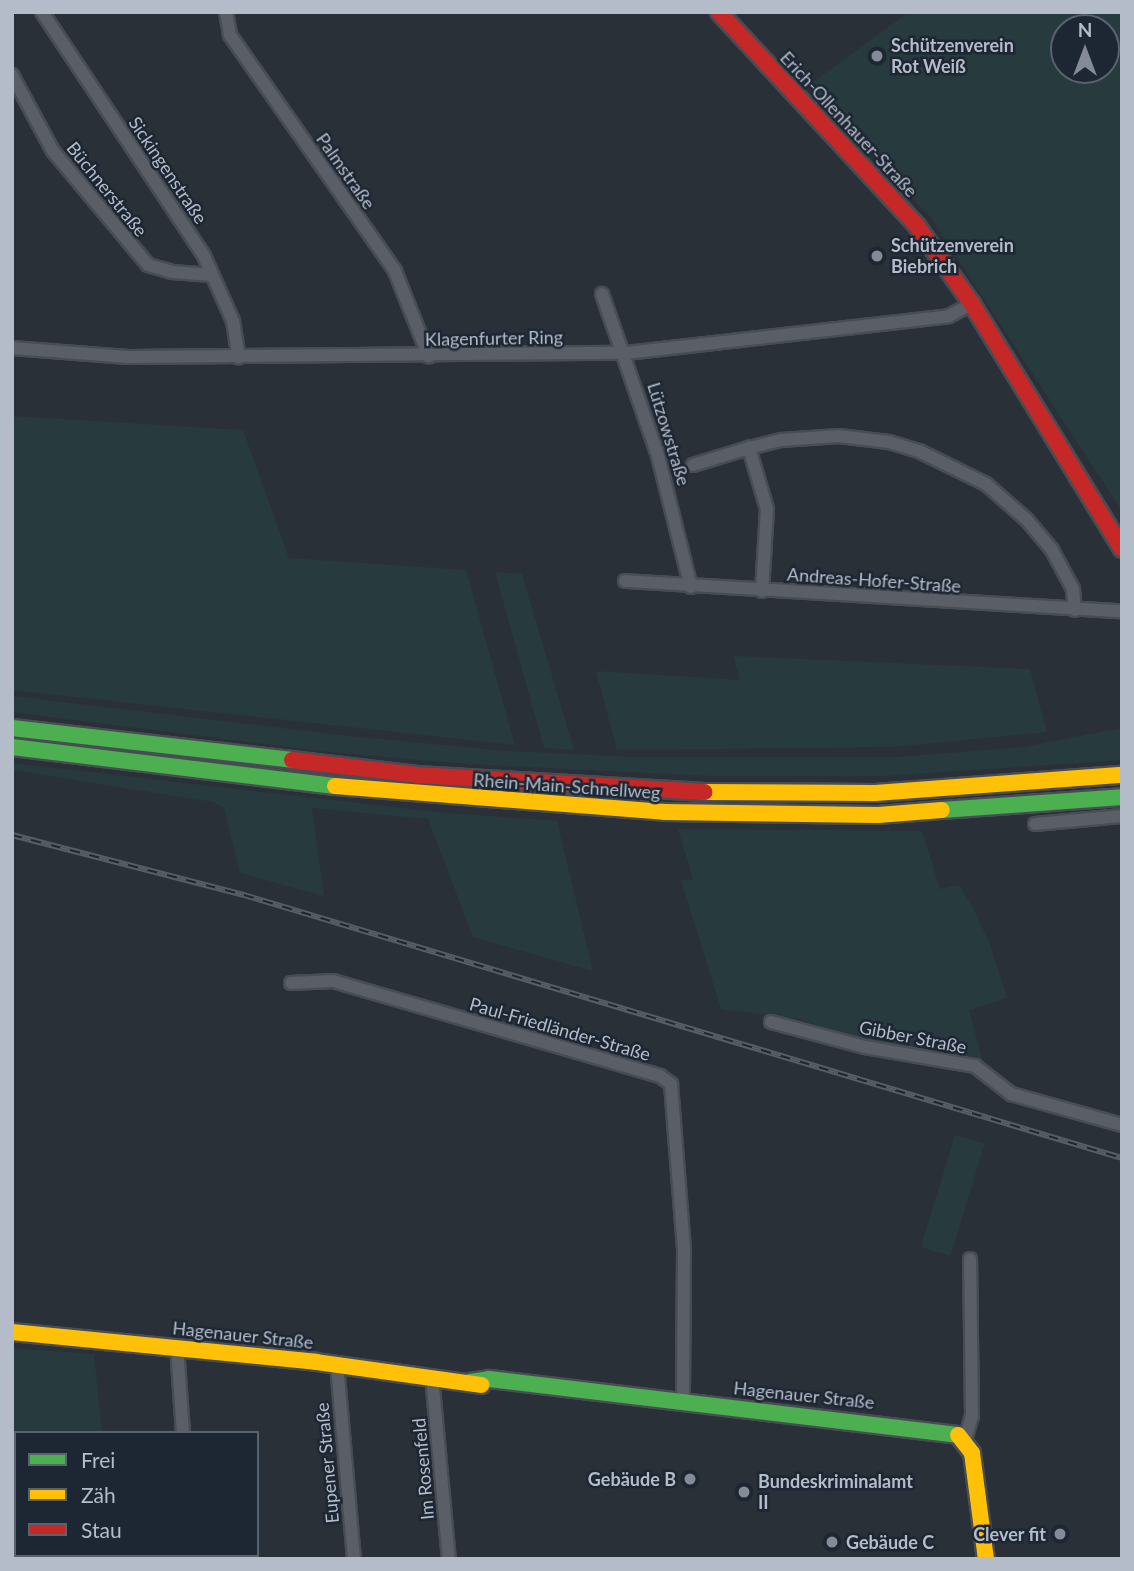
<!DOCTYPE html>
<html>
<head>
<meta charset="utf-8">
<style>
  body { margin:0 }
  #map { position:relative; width:1134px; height:1571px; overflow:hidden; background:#2a3038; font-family:Lato,sans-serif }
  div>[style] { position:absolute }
  .green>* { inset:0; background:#273a3e; transform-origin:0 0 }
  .roads { filter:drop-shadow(2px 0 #484c53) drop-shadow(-2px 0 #484c53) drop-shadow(0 2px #484c53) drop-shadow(0 -2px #484c53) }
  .street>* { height:12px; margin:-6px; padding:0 6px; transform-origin:6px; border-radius:6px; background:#5a5e66 }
  .fast>* { height:16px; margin:-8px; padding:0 8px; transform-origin:8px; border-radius:8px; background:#4caf50 }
  .slow>* { height:16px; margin:-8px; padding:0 8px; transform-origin:8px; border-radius:8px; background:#ffc107 }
  .jam>* { height:16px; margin:-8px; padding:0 8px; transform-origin:8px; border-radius:8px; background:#c62828 }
  .rail>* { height:6px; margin-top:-3px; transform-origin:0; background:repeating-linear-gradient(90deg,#1d2633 0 10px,#595d64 0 20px); box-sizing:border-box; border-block:2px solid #595d64 }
  .dots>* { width:19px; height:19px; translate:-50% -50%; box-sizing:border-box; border:4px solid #1d2633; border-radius:50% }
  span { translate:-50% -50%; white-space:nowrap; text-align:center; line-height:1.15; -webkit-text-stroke:5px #1d2633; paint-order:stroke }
  .poi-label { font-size:18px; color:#b4bcc9; font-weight:700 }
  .left { translate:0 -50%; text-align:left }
  .right { translate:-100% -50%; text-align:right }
  .street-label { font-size:18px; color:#b4bcc9 }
  .frame { position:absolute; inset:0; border:14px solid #b4bcc9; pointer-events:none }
  .legend { position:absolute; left:14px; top:1431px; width:245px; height:126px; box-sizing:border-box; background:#1d2633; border:2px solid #59626f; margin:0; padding:9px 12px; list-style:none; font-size:21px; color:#b4bcc9 }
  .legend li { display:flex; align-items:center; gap:14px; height:35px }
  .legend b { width:35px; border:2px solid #59626f }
  .north { position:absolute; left:1050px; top:14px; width:70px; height:70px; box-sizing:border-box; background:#1d2633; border:2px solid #59626f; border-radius:50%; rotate:0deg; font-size:19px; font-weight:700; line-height:28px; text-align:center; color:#b4bcc9 }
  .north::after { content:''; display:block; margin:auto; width:24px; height:32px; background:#848b96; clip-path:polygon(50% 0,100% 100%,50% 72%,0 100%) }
</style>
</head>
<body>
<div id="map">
  <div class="green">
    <i style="clip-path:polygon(evenodd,909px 12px,1122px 12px,1122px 511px,931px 218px,808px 86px,909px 12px,1064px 28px,1106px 28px,1106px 70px,1064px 70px,1064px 28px)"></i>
    <i style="clip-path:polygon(12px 416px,243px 430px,289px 558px,466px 570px,515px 745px,12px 690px)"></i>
    <i style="clip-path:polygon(495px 572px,522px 574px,574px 750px,544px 748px)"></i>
    <i style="clip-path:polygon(733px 656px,1030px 669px,1047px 732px,893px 747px,617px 750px,596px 671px,740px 680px)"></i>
    <i style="clip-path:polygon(12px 696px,349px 736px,506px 751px,633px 757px,897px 757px,1023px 747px,1122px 728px,1122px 760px,883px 776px,712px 776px,467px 764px,318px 751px,12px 712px)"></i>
    <i style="clip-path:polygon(12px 763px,436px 812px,557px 821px,593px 971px,473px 937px,428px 819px,312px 808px,324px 896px,240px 873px,224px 808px,213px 802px,12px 770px)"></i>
    <i style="clip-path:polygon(678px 829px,922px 831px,940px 889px,959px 885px,972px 906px,990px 944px,1007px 998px,969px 1010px,983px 1062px,924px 1046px,903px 1049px,859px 1039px,798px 1019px,721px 1009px,681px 880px,693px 879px)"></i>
    <i style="left:955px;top:1135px;width:31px;height:117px;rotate:17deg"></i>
    <i style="clip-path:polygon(12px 1348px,94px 1354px,102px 1433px,16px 1433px,16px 1555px,115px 1559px,12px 1559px)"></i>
  </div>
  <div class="roads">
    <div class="street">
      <i style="left:42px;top:12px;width:293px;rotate:56.4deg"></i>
      <i style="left:204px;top:256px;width:71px;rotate:66deg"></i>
      <i style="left:233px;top:321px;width:37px;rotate:81deg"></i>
      <i style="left:226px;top:12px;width:23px;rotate:80deg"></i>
      <i style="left:230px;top:35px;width:288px;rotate:55deg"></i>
      <i style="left:395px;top:271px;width:92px;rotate:68.4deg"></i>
      <i style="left:12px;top:75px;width:86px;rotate:61.7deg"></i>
      <i style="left:53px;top:151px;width:148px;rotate:50.2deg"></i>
      <i style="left:148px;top:265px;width:25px;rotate:16deg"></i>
      <i style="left:172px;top:272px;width:40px;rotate:4.3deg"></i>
      <i style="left:602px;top:294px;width:171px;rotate:70.9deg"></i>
      <i style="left:658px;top:456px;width:135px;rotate:75.9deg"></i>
      <i style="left:12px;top:348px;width:116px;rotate:4.4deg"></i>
      <i style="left:128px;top:357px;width:498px;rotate:-0.5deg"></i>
      <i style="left:626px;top:353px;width:325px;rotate:-6.5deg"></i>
      <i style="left:949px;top:316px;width:26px;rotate:-28deg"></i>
      <i style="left:693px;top:465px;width:59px;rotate:-16.9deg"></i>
      <i style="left:625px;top:581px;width:498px;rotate:3.5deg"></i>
      <i style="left:762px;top:591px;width:82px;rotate:-86.5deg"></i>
      <i style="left:767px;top:509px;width:64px;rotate:-106.4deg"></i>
      <i style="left:749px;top:448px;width:34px;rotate:-14deg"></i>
      <i style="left:782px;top:440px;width:57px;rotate:-4deg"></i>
      <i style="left:839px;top:436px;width:50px;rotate:6.8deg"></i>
      <i style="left:889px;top:442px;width:31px;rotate:17deg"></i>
      <i style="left:919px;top:451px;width:75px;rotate:26.2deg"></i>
      <i style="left:986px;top:484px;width:55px;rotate:41.3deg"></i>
      <i style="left:1027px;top:520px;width:39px;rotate:50deg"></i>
      <i style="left:1052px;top:550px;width:44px;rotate:61.7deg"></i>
      <i style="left:1073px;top:589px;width:21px;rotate:85deg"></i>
      <i style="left:1035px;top:824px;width:87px;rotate:-5.3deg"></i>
      <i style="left:291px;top:983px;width:42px;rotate:-2.7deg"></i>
      <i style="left:333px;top:981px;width:341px;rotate:16.2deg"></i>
      <i style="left:660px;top:1076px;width:14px;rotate:36deg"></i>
      <i style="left:671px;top:1084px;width:168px;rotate:85.5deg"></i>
      <i style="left:684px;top:1251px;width:151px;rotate:90.4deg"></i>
      <i style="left:771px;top:1022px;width:97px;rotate:14.9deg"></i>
      <i style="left:865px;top:1047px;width:112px;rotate:9.8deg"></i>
      <i style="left:975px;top:1066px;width:46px;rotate:37.9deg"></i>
      <i style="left:1011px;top:1094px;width:115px;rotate:15.6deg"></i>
      <i style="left:177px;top:1347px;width:86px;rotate:86deg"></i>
      <i style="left:337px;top:1365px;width:195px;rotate:85deg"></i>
      <i style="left:432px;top:1377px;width:183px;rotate:84.7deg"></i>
      <i style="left:965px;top:1440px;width:25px;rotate:-74deg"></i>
      <i style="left:972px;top:1416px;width:157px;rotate:-90.7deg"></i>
      <i style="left:193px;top:1555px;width:4px;rotate:76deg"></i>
    </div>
    <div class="fast">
      <i style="left:12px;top:728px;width:282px;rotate:6.5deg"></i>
      <i style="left:12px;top:747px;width:325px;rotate:6.9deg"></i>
      <i style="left:942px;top:810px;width:180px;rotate:-4.1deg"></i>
      <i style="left:470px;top:1382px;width:19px;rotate:-9deg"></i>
      <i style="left:489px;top:1379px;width:472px;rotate:6.8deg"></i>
    </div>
    <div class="slow">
      <i style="left:335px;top:786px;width:330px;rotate:4.5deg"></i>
      <i style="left:664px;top:812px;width:214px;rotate:0.8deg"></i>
      <i style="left:878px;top:815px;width:64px;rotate:-4.5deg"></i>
      <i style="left:704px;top:792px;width:171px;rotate:0.3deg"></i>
      <i style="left:875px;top:793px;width:248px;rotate:-4.2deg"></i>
      <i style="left:12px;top:1332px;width:305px;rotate:5.6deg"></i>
      <i style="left:316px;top:1362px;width:167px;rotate:7.9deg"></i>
      <i style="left:958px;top:1435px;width:23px;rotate:52deg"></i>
      <i style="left:972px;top:1453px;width:107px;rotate:82.5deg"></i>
    </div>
    <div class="jam">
      <i style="left:719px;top:12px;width:292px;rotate:47.2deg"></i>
      <i style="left:917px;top:226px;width:95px;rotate:54.8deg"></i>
      <i style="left:972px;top:304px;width:287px;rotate:58.5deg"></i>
      <i style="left:292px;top:760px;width:126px;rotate:6.8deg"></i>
      <i style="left:417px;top:775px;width:288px;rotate:3.4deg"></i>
    </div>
  </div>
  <div class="rail">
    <i style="left:12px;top:835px;width:240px;rotate:14.5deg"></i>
    <i style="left:244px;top:895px;width:917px;rotate:16.68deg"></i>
  </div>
  <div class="dots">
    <i style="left:877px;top:56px;background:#848b96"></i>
    <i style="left:877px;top:256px;background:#848b96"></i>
    <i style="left:690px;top:1479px;background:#848b96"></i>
    <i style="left:744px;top:1492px;background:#848b96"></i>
    <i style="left:1060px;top:1534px;background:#848b96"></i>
    <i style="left:832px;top:1542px;background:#848b96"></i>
  </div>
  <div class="poi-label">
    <span class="left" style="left:891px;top:56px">Schützenverein<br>Rot Weiß</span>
    <span class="left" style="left:891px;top:256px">Schützenverein<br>Biebrich</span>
    <span class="right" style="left:676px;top:1479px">Gebäude B</span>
    <span class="left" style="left:758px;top:1492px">Bundeskriminalamt<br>II</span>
    <span class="right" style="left:1046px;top:1534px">Clever fit</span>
    <span class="left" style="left:846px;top:1542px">Gebäude C</span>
  </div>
  <div class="street-label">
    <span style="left:849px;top:124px;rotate:47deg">Erich-Ollenhauer-Straße</span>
    <span style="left:168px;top:170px;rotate:56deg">Sickingenstraße</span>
    <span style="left:346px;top:171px;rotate:55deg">Palmstraße</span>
    <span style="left:107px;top:189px;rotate:51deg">Büchnerstraße</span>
    <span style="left:494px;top:338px;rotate:-1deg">Klagenfurter Ring</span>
    <span style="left:669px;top:434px;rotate:73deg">Lützowstraße</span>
    <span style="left:874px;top:580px;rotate:4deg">Andreas-Hofer-Straße</span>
    <span style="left:567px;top:786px;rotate:4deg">Rhein-Main-Schnellweg</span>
    <span style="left:560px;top:1029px;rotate:16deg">Paul-Friedländer-Straße</span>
    <span style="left:913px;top:1037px;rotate:11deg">Gibber Straße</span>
    <span style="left:243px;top:1335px;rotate:6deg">Hagenauer Straße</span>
    <span style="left:804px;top:1395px;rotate:6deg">Hagenauer Straße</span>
    <span style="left:327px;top:1463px;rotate:-95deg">Eupener Straße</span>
    <span style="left:423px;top:1469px;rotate:-95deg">Im Rosenfeld</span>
  </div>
  <div class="frame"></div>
  <ul class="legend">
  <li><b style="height:9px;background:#4caf50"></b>Frei</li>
  <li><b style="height:9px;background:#ffc107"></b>Zäh</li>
  <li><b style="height:9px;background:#c62828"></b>Stau</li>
  </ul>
  <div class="north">N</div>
</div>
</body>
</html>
